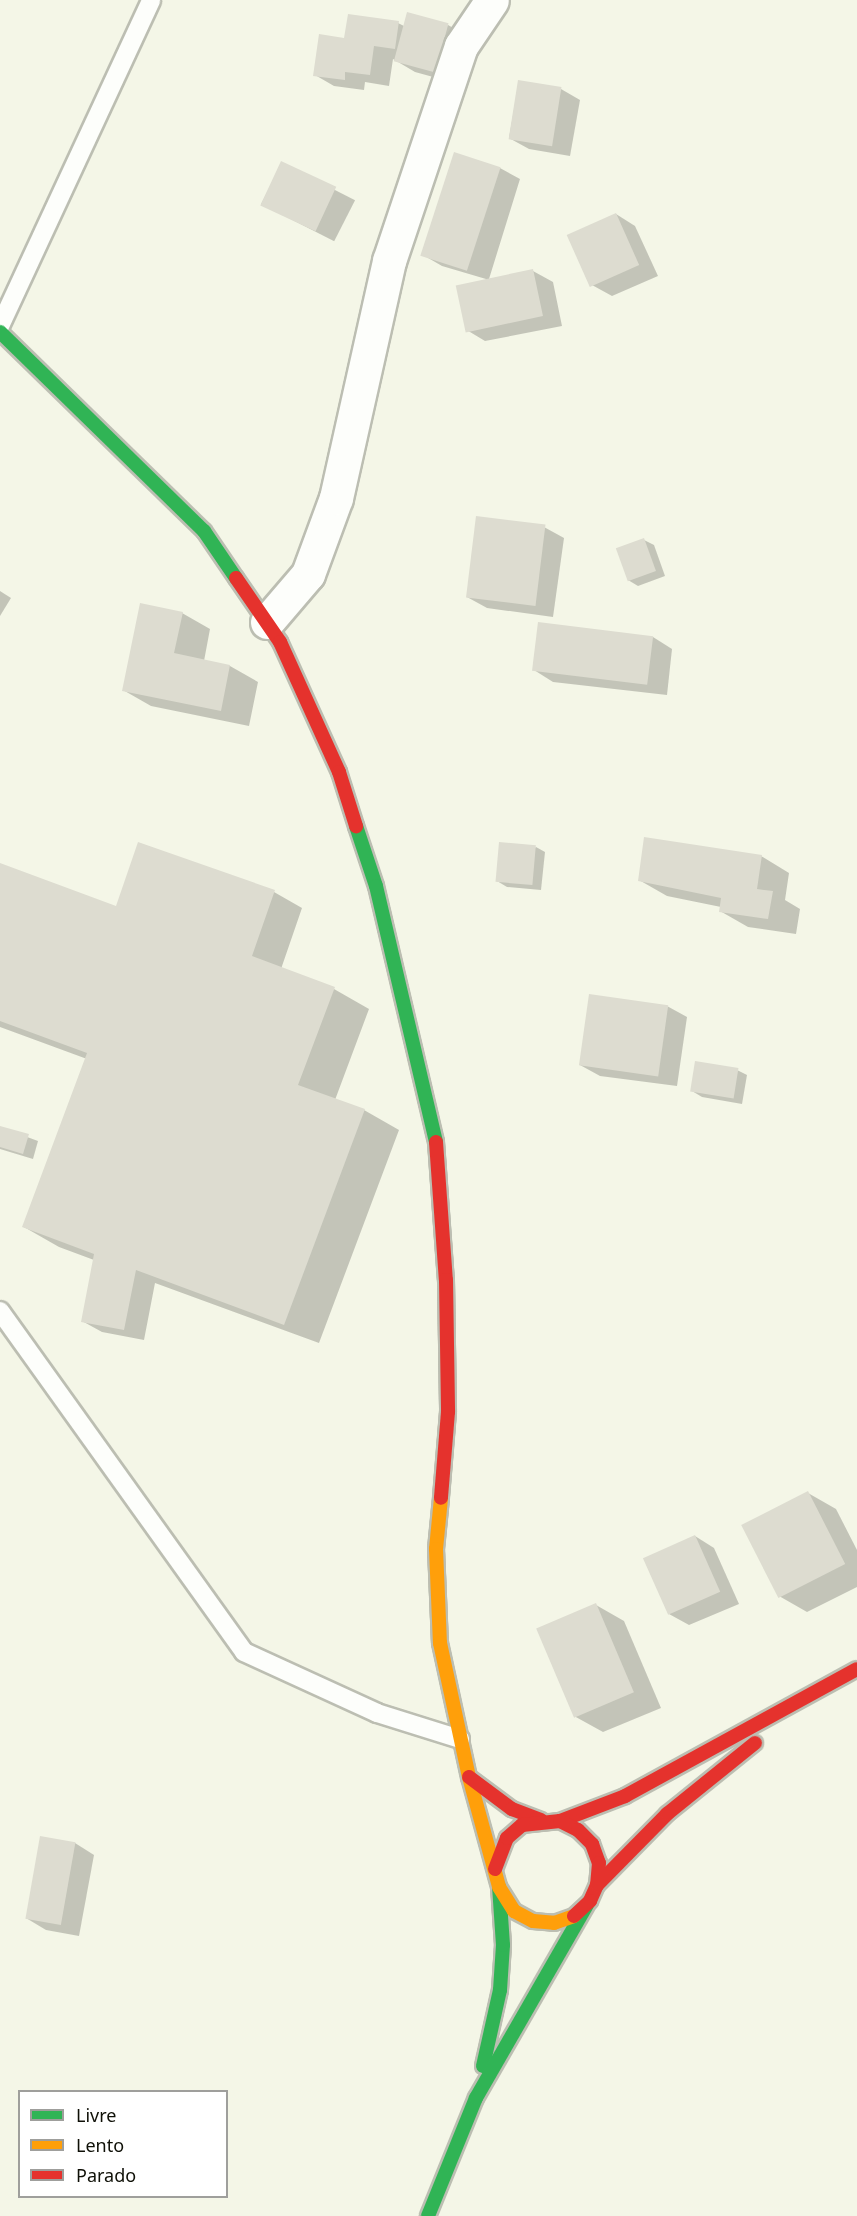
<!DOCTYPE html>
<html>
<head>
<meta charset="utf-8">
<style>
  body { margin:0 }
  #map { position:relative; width:857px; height:2216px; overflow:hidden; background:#f4f6e7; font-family:"Noto Sans",sans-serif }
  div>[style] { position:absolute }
  .shadow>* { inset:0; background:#0003; transform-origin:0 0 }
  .building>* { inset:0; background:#dddcd0; transform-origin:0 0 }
  .roads { filter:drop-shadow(2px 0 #bcbeb2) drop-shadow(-2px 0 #bcbeb2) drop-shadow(0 2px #bcbeb2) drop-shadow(0 -2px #bcbeb2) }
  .lane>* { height:18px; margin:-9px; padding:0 9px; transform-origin:9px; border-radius:9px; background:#fdfefb }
  .street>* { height:33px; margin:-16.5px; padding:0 16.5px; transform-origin:16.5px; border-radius:16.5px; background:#fdfefb }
  .fast>* { height:14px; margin:-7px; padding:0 7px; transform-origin:7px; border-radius:7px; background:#30b455 }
  .slow>* { height:14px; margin:-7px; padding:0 7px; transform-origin:7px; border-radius:7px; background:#ff9f0a }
  .jam>* { height:14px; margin:-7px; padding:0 7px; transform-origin:7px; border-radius:7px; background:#e5322d }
  span { translate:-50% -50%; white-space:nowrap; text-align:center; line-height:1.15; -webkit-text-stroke:4.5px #fff; paint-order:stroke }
  .legend { position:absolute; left:18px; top:2090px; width:210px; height:108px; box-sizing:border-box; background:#fff; border:2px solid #9f9f9c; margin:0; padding:8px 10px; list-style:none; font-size:18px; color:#0f1007 }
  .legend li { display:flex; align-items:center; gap:12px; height:30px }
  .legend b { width:30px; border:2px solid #9f9f9c }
</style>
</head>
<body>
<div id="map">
  <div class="shadow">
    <i style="clip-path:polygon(398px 23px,404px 26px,448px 25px,468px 36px,455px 83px,415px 72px,393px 59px,389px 86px,365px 82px,364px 90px,334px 86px,315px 75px,345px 40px)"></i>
    <i style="clip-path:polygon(519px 81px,561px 89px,580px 100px,570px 156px,529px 149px,509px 138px)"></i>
    <i style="left:282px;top:163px;width:82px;height:46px;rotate:27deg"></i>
    <i style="clip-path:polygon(500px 168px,520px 179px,489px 279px,533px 271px,553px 282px,562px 326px,485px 341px,465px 329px,486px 279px,442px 266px,423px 255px)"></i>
    <i style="clip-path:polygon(616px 214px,635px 226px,658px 276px,612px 296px,592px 285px)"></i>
    <i style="clip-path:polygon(544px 527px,564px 538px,553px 617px,487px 608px,467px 597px)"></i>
    <i style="clip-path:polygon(644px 540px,654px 545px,665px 576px,638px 586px,628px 580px)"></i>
    <i style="clip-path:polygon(0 591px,11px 598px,0 616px)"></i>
    <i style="clip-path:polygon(182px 613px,210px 629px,204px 661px,230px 666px,258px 682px,249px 726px,151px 706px,123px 690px)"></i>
    <i style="clip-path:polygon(653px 637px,672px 649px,667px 695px,553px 682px,534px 670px)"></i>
    <i style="clip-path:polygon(139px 843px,274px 892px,302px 908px,281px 969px,334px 989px,369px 1009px,335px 1100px,364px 1110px,399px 1130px,319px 1343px,155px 1283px,144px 1340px,102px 1332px,82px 1321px,94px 1260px,59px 1247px,24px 1227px,87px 1059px,0 1027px,0 864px,117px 908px)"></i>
    <i style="clip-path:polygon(536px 847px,545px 852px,541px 890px,507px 887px,497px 881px)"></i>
    <i style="clip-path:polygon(761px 856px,789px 873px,785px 900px,800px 909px,796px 934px,748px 927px,720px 911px,721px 907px,667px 896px,639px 880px)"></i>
    <i style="clip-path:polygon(667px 1006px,687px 1017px,677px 1086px,600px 1076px,580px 1065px)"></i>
    <i style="clip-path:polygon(737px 1070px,747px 1075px,742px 1104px,702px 1097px,692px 1091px)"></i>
    <i style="clip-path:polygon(0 1127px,38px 1141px,33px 1159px,0 1149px)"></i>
    <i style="clip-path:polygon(808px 1493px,836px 1509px,857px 1550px,857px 1587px,807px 1612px,779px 1596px)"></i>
    <i style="clip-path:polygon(695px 1536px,714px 1548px,739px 1604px,689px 1625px,669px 1614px)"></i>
    <i style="clip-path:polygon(596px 1605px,624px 1621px,661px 1708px,603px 1732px,574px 1716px)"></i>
    <i style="clip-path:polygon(75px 1843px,94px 1855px,79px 1936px,46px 1930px,26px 1918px)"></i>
  </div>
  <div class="building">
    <i style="left:407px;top:12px;width:43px;height:51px;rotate:15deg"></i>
    <i style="clip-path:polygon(348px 14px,399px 21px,395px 49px,374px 46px,370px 75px,345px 72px,345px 80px,313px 76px,319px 34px,344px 38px)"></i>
    <i style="left:518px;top:80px;width:44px;height:60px;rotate:9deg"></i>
    <i style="left:454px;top:152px;width:49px;height:109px;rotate:18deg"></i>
    <i style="left:281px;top:161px;width:61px;height:49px;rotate:25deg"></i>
    <i style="left:616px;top:213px;width:57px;height:54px;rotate:66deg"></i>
    <i style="left:533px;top:269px;width:48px;height:79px;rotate:78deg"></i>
    <i style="left:476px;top:516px;width:70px;height:82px;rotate:7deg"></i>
    <i style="left:644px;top:538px;width:35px;height:30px;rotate:70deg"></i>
    <i style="clip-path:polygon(140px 603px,183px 612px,174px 653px,230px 665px,221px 711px,122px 691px)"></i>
    <i style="left:538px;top:622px;width:116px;height:49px;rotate:7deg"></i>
    <i style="clip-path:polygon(644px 837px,762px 855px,757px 889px,773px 891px,768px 919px,719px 912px,721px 898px,638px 881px)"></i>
    <i style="clip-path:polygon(138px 842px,275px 890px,252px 956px,335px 987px,298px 1085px,365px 1109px,284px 1325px,136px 1270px,124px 1330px,81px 1322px,94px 1254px,22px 1227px,87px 1053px,0 1021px,0 863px,116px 906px)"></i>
    <i style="left:499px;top:842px;width:37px;height:40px;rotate:5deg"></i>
    <i style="left:589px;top:994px;width:80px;height:72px;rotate:8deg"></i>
    <i style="left:695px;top:1061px;width:44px;height:31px;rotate:9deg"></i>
    <i style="clip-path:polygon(0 1126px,29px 1134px,23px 1154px,0 1147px)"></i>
    <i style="left:808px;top:1491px;width:82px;height:75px;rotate:63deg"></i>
    <i style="left:695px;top:1535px;width:62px;height:57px;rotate:66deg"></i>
    <i style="left:596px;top:1603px;width:97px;height:65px;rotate:67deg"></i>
    <i style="left:40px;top:1836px;width:36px;height:84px;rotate:10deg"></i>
  </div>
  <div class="roads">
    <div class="lane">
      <i style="left:0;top:326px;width:359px;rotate:-65.1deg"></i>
      <i style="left:0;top:1311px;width:419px;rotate:54.4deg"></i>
      <i style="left:244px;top:1652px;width:146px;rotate:24.6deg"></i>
      <i style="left:377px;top:1713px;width:87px;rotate:17.4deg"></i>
    </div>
    <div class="street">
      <i style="left:267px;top:622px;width:63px;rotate:-49.5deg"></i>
      <i style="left:308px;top:574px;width:81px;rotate:-69.8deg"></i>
      <i style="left:336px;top:498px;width:243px;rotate:-77.4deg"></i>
      <i style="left:389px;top:261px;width:227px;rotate:-71.5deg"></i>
      <i style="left:461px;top:46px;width:55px;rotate:-56deg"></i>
    </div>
    <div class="fast">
      <i style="left:0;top:332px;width:285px;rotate:44.3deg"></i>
      <i style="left:204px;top:531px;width:57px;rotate:55.8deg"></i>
      <i style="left:356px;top:826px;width:63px;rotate:71.6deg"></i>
      <i style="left:376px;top:886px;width:263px;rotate:76.8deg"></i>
      <i style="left:483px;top:2066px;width:78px;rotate:-77.4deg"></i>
      <i style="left:500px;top:1990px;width:45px;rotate:-86.2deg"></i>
      <i style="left:503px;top:1945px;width:58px;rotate:-93.9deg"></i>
      <i style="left:428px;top:2216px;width:127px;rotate:-67.9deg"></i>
      <i style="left:476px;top:2098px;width:223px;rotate:-60.1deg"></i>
    </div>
    <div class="slow">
      <i style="left:441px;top:1498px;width:51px;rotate:95.6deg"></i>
      <i style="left:436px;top:1549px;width:94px;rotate:87.6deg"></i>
      <i style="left:440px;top:1643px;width:137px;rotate:77.8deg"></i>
      <i style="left:469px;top:1777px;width:114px;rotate:74.7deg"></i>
      <i style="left:499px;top:1887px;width:28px;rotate:58deg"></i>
      <i style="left:514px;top:1911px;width:21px;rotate:28deg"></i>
      <i style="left:533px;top:1921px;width:21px;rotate:5deg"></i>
      <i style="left:554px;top:1923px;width:21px;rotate:-19deg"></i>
    </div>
    <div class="jam">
      <i style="left:236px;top:578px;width:78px;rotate:55.5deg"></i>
      <i style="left:280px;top:642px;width:143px;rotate:65.6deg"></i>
      <i style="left:339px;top:772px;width:57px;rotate:72.5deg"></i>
      <i style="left:436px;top:1142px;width:138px;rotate:85.9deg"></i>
      <i style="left:446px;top:1280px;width:132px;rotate:89.1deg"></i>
      <i style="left:448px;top:1412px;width:86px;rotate:94.7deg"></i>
      <i style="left:469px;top:1777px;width:54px;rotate:36.7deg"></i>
      <i style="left:512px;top:1809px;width:31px;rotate:21deg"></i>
      <i style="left:560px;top:1821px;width:70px;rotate:-21deg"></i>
      <i style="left:625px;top:1796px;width:264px;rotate:-28.7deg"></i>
      <i style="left:495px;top:1869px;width:33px;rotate:-69deg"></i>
      <i style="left:507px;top:1838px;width:20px;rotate:-41deg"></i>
      <i style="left:522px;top:1825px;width:38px;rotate:-6deg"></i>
      <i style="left:560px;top:1821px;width:20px;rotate:27deg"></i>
      <i style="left:578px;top:1830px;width:20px;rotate:45deg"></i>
      <i style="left:592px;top:1844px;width:20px;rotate:70deg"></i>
      <i style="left:599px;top:1863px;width:22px;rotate:95deg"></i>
      <i style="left:597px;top:1885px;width:17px;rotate:114deg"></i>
      <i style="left:590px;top:1901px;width:22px;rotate:137deg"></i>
      <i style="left:597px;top:1885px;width:100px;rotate:-45.4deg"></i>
      <i style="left:667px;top:1814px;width:113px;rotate:-38.9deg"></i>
    </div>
  </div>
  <ul class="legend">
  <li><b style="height:8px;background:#30b455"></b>Livre</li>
  <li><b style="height:8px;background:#ff9f0a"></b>Lento</li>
  <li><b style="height:8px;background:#e5322d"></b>Parado</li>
  </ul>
</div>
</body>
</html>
